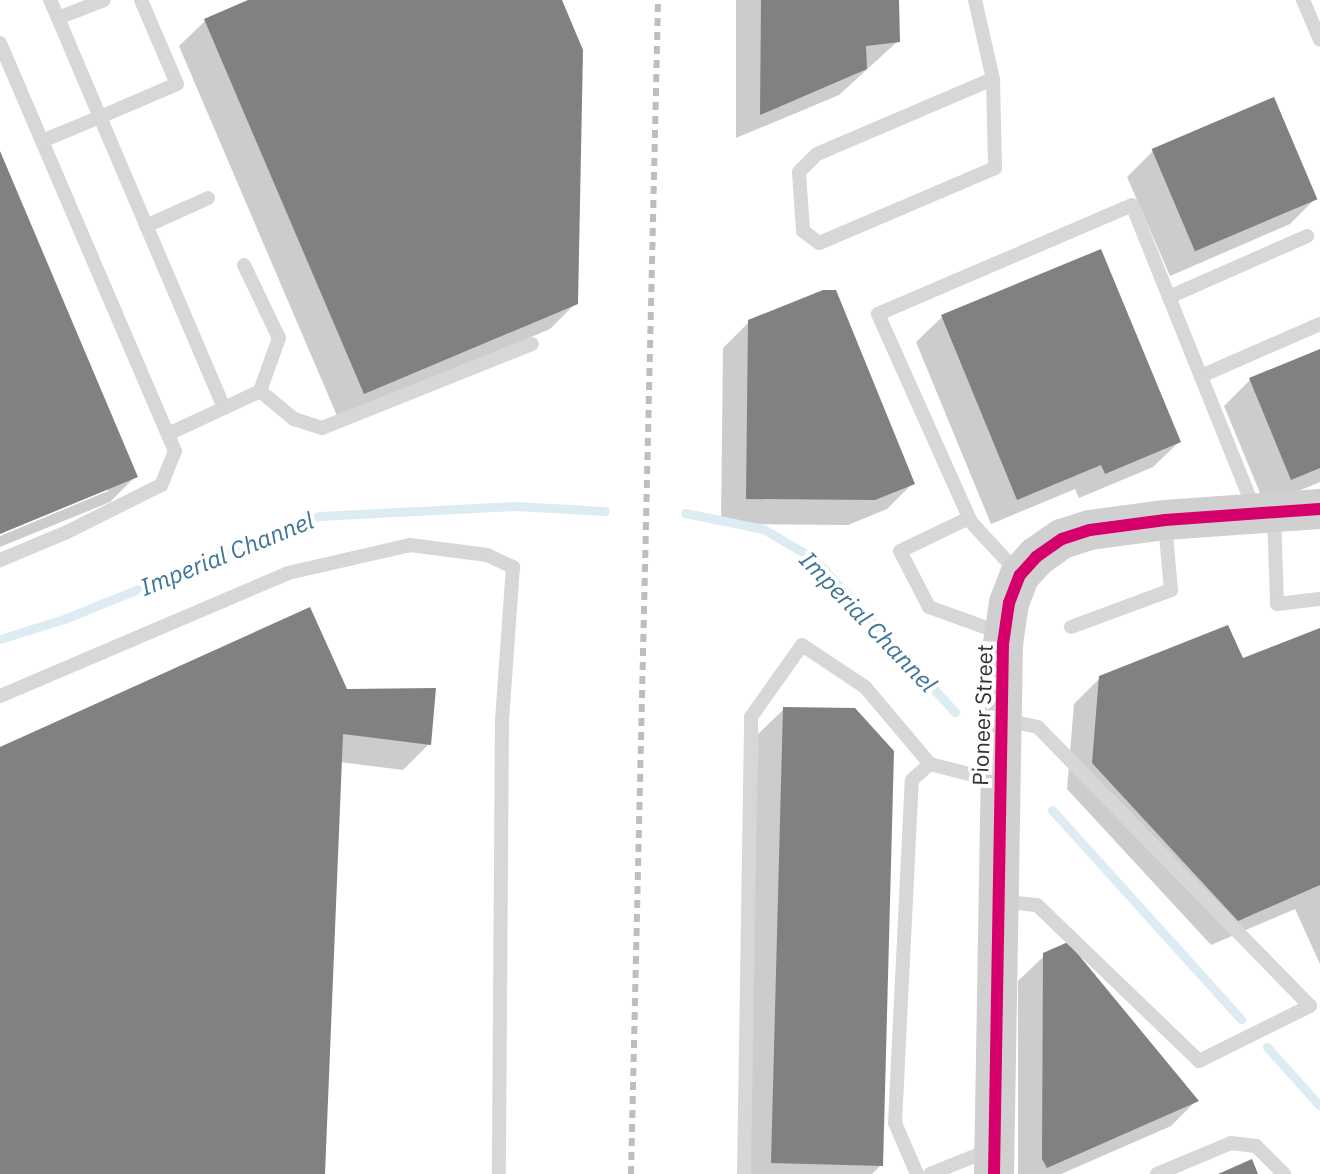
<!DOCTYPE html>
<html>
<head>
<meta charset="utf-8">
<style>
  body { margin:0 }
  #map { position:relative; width:1320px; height:1174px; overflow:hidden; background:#fff; font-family:"IBM Plex Sans",sans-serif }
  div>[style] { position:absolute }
  .shadow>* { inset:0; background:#0003 }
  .stream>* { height:9px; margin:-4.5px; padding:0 4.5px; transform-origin:4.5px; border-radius:4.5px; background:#ddebf3 }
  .building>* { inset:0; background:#818181; transform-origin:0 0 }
  .lane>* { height:14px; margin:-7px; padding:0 7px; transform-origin:7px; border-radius:7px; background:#d7d7d7 }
  .secondary>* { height:40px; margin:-20px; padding:0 20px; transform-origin:20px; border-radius:20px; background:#d0d0d0 }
  .rail>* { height:6px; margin-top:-3px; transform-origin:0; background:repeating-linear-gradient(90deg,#bebebe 0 8px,transparent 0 14px) }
  .cycleway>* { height:12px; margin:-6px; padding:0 6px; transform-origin:6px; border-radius:6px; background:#d6006c }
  span { translate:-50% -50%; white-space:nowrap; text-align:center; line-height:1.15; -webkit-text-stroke:8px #fff; paint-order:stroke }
  .street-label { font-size:22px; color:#333 }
  .water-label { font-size:24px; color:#3f7597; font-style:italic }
</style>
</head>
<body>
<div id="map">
  <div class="shadow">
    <i style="clip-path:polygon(253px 0,560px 0,576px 303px,550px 329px,338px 418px,179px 46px,205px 21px)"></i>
    <i style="clip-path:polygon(736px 0,897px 0,898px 41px,839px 95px,736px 138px)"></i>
    <i style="clip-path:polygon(1153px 151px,1315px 199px,1290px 224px,1170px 276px,1127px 177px)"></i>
    <i style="clip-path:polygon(0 156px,136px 476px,110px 502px,0 547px,0 536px,108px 491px,108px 487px,0 532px)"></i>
    <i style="clip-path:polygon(1100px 251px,1179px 442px,1153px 467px,1079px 498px,1075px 489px,991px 524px,916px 342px,942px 317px)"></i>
    <i style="clip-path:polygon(749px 322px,913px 483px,887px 509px,848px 525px,721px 524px,723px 348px)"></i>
    <i style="clip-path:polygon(1320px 351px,1320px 482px,1265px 505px,1224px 406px,1250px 380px)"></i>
    <i style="clip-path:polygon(1320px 630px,1320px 964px,1295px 909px,1211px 945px,1067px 789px,1074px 704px,1100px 678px,1242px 660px)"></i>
    <i style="clip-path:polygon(346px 691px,429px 744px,403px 770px,340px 762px,323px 1174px,0 1174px,0 749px)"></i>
    <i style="clip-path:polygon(784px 709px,881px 1165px,872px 1174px,747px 1174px,758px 734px)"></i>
    <i style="clip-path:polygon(1045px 955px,1196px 1101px,1171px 1126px,1061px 1174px,1018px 1174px,1018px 981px)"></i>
  </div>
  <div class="stream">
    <i style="left:685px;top:513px;width:80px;rotate:11.6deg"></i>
    <i style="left:763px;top:529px;width:50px;rotate:30.2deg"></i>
    <i style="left:806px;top:554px;width:21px;rotate:39deg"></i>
    <i style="left:822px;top:567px;width:197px;rotate:47.5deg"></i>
    <i style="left:0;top:639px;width:67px;rotate:-17.4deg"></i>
    <i style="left:64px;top:619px;width:275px;rotate:-22deg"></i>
    <i style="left:319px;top:516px;width:196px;rotate:-2.9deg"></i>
    <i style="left:515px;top:506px;width:90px;rotate:3.2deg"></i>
    <i style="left:1052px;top:810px;width:282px;rotate:47.9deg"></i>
    <i style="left:1267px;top:1047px;width:79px;rotate:48.1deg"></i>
  </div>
  <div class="building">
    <i style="clip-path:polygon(248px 0,562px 0,583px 50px,578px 304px,364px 394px,204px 19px)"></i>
    <i style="clip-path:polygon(761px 0,899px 0,900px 42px,866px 46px,867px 69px,760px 115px)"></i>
    <i style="left:1274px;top:97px;width:111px;height:133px;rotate:67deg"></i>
    <i style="clip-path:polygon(0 151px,138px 477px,0 534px)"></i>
    <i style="clip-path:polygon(1101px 249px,1181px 442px,1105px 474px,1101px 465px,1017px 500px,941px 315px)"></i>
    <i style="clip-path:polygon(823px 290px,836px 290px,915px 484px,875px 500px,746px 499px,748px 320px)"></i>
    <i style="clip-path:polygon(1320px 349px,1320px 468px,1291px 480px,1249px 378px)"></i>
    <i style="clip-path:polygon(310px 607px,347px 689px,436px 688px,431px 745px,343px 734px,325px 1174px,0 1174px,0 747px)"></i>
    <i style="clip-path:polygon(1228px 625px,1243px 658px,1320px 628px,1320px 885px,1238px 921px,1092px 763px,1099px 676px)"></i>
    <i style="clip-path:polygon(783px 707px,855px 708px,894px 751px,883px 1166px,771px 1163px)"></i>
    <i style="clip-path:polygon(1068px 942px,1199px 1101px,1047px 1168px,1042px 1159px,1043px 953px)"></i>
    <i style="clip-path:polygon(1252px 1159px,1258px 1174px,1218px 1174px)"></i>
  </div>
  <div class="lane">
    <i style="left:50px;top:0;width:20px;rotate:66deg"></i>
    <i style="left:58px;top:18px;width:49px;rotate:-21.4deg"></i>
    <i style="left:141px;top:0;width:91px;rotate:66.8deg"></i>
    <i style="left:177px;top:84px;width:84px;rotate:156.8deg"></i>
    <i style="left:100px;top:117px;width:316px;rotate:66.9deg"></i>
    <i style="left:224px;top:408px;width:62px;rotate:155.1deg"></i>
    <i style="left:975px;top:0;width:81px;rotate:77.2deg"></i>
    <i style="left:993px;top:79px;width:89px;rotate:88.7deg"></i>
    <i style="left:995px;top:168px;width:191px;rotate:156.9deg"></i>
    <i style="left:819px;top:243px;width:20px;rotate:-143deg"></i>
    <i style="left:803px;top:231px;width:59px;rotate:-93.9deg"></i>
    <i style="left:799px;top:172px;width:25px;rotate:-45deg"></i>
    <i style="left:817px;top:154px;width:191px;rotate:-23.1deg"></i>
    <i style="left:1303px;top:0;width:43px;rotate:67deg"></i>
    <i style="left:0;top:43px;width:444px;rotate:66.8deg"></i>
    <i style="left:175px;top:451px;width:37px;rotate:112deg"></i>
    <i style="left:161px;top:485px;width:105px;rotate:153.4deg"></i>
    <i style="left:67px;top:532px;width:73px;rotate:157.3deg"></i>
    <i style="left:42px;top:141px;width:63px;rotate:-22.5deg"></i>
    <i style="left:100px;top:117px;width:108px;rotate:-113deg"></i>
    <i style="left:146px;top:226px;width:68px;rotate:-24.3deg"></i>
    <i style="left:244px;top:265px;width:81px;rotate:64.4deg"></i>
    <i style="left:279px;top:338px;width:56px;rotate:109.7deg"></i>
    <i style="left:1169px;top:297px;width:151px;rotate:-23.8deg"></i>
    <i style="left:1201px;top:376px;width:130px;rotate:-23.6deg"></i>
    <i style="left:224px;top:408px;width:40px;rotate:-25deg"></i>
    <i style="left:260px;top:391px;width:44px;rotate:39.5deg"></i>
    <i style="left:294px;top:419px;width:29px;rotate:18deg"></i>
    <i style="left:322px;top:428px;width:226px;rotate:-21.8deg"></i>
    <i style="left:1274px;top:516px;width:88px;rotate:88deg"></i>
    <i style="left:1277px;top:604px;width:43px;rotate:-6.6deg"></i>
    <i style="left:969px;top:518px;width:76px;rotate:154.4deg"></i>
    <i style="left:900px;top:551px;width:63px;rotate:62.6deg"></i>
    <i style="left:929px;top:607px;width:77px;rotate:19.9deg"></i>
    <i style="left:1017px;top:572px;width:68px;rotate:-132.6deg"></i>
    <i style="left:971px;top:522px;width:228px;rotate:-114.1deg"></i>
    <i style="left:878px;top:314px;width:276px;rotate:-23.2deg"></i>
    <i style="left:1132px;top:205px;width:328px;rotate:68.1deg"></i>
    <i style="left:1071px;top:627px;width:107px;rotate:-20.3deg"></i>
    <i style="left:1171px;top:590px;width:66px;rotate:-95.2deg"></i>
    <i style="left:0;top:696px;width:313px;rotate:-23.1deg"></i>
    <i style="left:288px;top:573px;width:125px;rotate:-12.9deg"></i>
    <i style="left:410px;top:545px;width:78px;rotate:7.4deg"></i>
    <i style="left:487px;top:555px;width:29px;rotate:25deg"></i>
    <i style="left:513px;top:567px;width:152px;rotate:94.1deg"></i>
    <i style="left:502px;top:719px;width:455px;rotate:90.4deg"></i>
    <i style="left:1002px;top:901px;width:35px;rotate:7deg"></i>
    <i style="left:1037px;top:905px;width:225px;rotate:43.9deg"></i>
    <i style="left:1199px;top:1061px;width:124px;rotate:-26.4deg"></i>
    <i style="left:1310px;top:1006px;width:390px;rotate:-134.3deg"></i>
    <i style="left:1038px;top:727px;width:33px;rotate:-168deg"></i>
    <i style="left:744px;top:1174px;width:457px;rotate:-89.1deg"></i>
    <i style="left:751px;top:717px;width:88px;rotate:-54.7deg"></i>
    <i style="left:802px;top:645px;width:76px;rotate:33.7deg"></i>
    <i style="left:865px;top:687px;width:101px;rotate:49.8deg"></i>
    <i style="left:930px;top:764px;width:68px;rotate:14.4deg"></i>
    <i style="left:917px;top:1174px;width:56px;rotate:-113.3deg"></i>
    <i style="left:895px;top:1123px;width:343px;rotate:-87.2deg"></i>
    <i style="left:912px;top:780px;width:24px;rotate:-42deg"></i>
    <i style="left:930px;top:1174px;width:67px;rotate:-22deg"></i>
    <i style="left:1157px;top:1174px;width:80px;rotate:-22.7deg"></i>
    <i style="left:1231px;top:1143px;width:25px;rotate:7deg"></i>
    <i style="left:1256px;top:1146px;width:40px;rotate:45deg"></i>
  </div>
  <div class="secondary">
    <i style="left:994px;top:1174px;width:530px;rotate:-89.03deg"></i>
    <i style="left:1003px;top:644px;width:41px;rotate:-81.7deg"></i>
    <i style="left:1009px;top:603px;width:30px;rotate:-69deg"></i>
    <i style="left:1020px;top:575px;width:24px;rotate:-48deg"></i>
    <i style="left:1036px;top:557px;width:32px;rotate:-35deg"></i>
    <i style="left:1062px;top:539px;width:29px;rotate:-18deg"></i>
    <i style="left:1090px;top:530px;width:76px;rotate:-7.6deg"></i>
    <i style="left:1165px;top:520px;width:155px;rotate:-4.1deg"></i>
  </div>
  <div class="rail">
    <i style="left:631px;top:1174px;width:1174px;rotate:-88.68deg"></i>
  </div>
  <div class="cycleway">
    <i style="left:994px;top:1174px;width:530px;rotate:-89.03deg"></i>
    <i style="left:1003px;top:644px;width:41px;rotate:-81.7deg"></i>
    <i style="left:1009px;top:603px;width:30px;rotate:-69deg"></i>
    <i style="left:1020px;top:575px;width:24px;rotate:-48deg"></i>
    <i style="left:1036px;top:557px;width:32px;rotate:-35deg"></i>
    <i style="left:1062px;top:539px;width:29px;rotate:-18deg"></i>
    <i style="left:1090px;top:530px;width:76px;rotate:-7.6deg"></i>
    <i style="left:1165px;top:520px;width:155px;rotate:-4.1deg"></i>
  </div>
  <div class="street-label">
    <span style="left:982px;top:715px;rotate:-88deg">Pioneer Street</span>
  </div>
  <div class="water-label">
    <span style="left:227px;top:554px;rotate:-22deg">Imperial Channel</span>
    <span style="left:868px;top:622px;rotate:46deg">Imperial Channel</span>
  </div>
</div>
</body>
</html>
